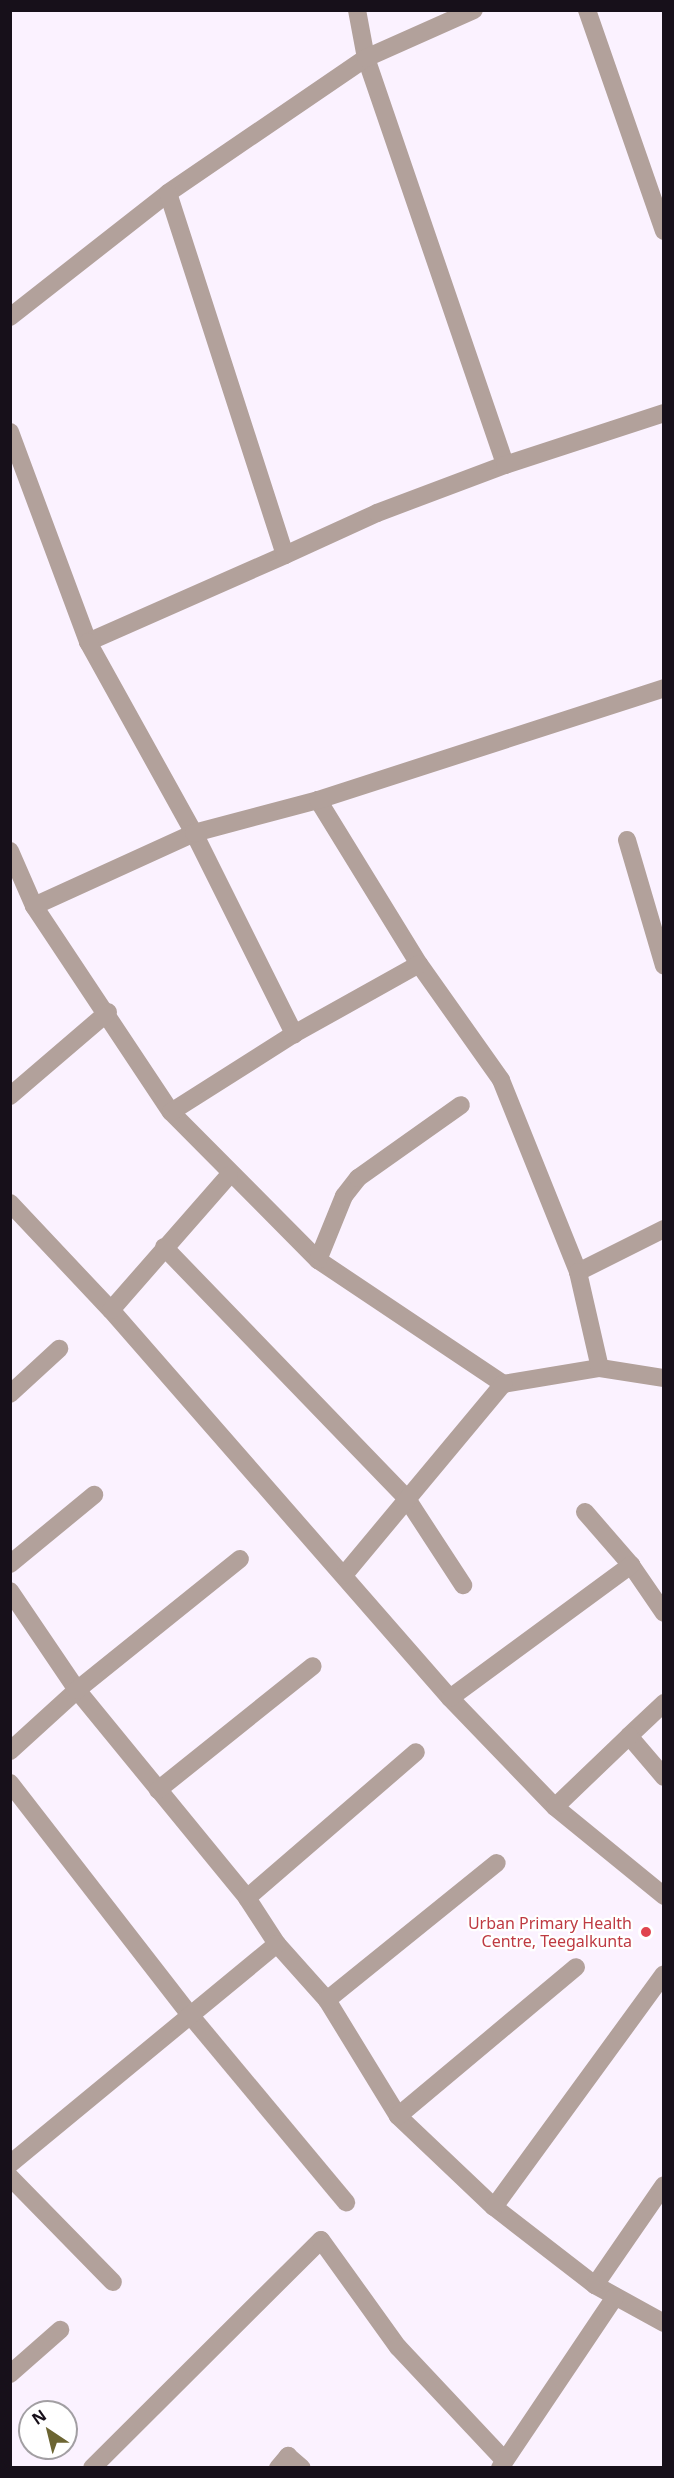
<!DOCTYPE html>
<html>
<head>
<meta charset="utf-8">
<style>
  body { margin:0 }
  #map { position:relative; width:674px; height:2478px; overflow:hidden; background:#fbf2ff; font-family:"Noto Sans",sans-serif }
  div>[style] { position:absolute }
  .minor>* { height:18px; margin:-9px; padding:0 9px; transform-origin:9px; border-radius:9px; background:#b2a19b }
  .dots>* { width:16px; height:16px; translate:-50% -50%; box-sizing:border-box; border:3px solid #fff; border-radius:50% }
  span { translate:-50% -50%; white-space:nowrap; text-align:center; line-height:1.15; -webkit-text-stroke:4.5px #fff; paint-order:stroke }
  .health-label { font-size:16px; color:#be3a42 }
  .right { translate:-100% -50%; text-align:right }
  .frame { position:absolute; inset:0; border:12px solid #17101a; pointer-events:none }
  .north { position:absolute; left:18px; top:2400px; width:60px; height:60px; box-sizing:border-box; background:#fff; border:2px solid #a29fa3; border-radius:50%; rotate:325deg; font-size:16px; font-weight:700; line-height:24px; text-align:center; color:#17101a }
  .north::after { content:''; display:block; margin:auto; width:21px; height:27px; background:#6c6532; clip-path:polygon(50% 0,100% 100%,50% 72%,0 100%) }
</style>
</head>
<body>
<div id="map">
  <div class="minor">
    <i style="left:357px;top:10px;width:49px;rotate:79.4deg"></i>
    <i style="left:366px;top:58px;width:430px;rotate:71.1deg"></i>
    <i style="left:587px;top:10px;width:234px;rotate:70.8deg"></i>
    <i style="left:10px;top:317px;width:201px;rotate:-38.1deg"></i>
    <i style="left:168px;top:193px;width:240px;rotate:-34.3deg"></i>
    <i style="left:366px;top:58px;width:118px;rotate:-24deg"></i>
    <i style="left:10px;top:432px;width:224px;rotate:69.6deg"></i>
    <i style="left:88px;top:642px;width:215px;rotate:-23.8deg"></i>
    <i style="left:285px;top:555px;width:380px;rotate:-107.9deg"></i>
    <i style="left:285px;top:555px;width:101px;rotate:-24.5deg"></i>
    <i style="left:377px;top:513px;width:137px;rotate:-20.6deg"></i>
    <i style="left:505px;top:465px;width:167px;rotate:-18.1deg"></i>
    <i style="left:88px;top:642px;width:218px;rotate:61deg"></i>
    <i style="left:194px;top:833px;width:225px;rotate:63.5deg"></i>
    <i style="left:318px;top:800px;width:193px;rotate:58.4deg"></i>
    <i style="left:419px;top:964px;width:142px;rotate:54.7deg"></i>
    <i style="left:501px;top:1080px;width:207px;rotate:68.1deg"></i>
    <i style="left:578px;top:1272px;width:96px;rotate:-26.6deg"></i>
    <i style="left:627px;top:840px;width:131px;rotate:73.6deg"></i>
    <i style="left:10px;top:851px;width:60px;rotate:66.4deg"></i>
    <i style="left:34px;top:906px;width:247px;rotate:56.4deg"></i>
    <i style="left:171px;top:1112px;width:209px;rotate:45.2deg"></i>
    <i style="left:318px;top:1260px;width:223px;rotate:33.8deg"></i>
    <i style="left:503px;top:1384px;width:98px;rotate:-9.4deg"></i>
    <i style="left:600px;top:1368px;width:65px;rotate:8.9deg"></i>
    <i style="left:34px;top:906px;width:176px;rotate:-24.5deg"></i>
    <i style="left:194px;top:833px;width:128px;rotate:-14.9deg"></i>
    <i style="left:318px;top:800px;width:364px;rotate:-17.9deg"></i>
    <i style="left:10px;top:1096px;width:129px;rotate:-40.6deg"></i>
    <i style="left:171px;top:1112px;width:146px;rotate:-32.4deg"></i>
    <i style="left:294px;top:1034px;width:143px;rotate:-29.2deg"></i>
    <i style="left:10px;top:1203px;width:147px;rotate:46.7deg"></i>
    <i style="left:111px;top:1310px;width:515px;rotate:48.86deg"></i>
    <i style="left:450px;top:1698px;width:151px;rotate:46.1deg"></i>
    <i style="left:555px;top:1807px;width:141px;rotate:39.2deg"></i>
    <i style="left:164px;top:1247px;width:350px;rotate:46deg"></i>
    <i style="left:407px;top:1499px;width:103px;rotate:56.9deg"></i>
    <i style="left:318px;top:1260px;width:69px;rotate:-67.9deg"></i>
    <i style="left:344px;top:1196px;width:23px;rotate:-52deg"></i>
    <i style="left:358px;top:1178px;width:126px;rotate:-35.3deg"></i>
    <i style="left:578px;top:1272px;width:98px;rotate:77.1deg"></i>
    <i style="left:111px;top:1310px;width:179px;rotate:-48.8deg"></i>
    <i style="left:10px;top:1394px;width:67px;rotate:-42.6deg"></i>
    <i style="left:585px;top:1512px;width:70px;rotate:49deg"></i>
    <i style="left:631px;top:1565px;width:58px;rotate:55.5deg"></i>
    <i style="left:10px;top:1564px;width:109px;rotate:-39.4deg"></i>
    <i style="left:344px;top:1575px;width:249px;rotate:-50.2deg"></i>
    <i style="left:10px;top:1591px;width:120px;rotate:55.9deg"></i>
    <i style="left:77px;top:1690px;width:269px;rotate:50.7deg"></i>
    <i style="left:247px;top:1898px;width:55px;rotate:56.9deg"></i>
    <i style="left:277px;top:1944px;width:75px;rotate:48.2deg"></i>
    <i style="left:327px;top:2000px;width:136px;rotate:58.5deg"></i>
    <i style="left:398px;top:2116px;width:132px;rotate:43.5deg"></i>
    <i style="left:494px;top:2207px;width:128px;rotate:37.7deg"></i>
    <i style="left:595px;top:2285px;width:79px;rotate:28.8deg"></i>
    <i style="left:450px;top:1698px;width:225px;rotate:-36.3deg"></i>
    <i style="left:664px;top:1703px;width:48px;rotate:136.7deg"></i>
    <i style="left:629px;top:1736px;width:54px;rotate:49.5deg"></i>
    <i style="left:10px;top:1751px;width:91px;rotate:-42.3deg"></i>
    <i style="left:77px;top:1690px;width:209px;rotate:-38.8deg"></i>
    <i style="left:10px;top:1783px;width:294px;rotate:52.2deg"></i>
    <i style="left:190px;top:2015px;width:244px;rotate:50.2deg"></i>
    <i style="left:158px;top:1790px;width:198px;rotate:-38.7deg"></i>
    <i style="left:555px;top:1807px;width:103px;rotate:-43.8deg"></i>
    <i style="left:247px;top:1898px;width:223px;rotate:-40.8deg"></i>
    <i style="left:327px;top:2000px;width:218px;rotate:-38.9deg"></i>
    <i style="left:398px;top:2116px;width:232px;rotate:-39.9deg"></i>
    <i style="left:10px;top:2164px;width:346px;rotate:-39.5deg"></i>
    <i style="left:10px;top:2177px;width:147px;rotate:45.6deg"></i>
    <i style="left:494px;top:2207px;width:288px;rotate:-53.9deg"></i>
    <i style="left:595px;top:2285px;width:121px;rotate:-55.4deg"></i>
    <i style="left:10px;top:2374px;width:67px;rotate:-41.3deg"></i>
    <i style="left:92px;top:2468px;width:323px;rotate:-44.9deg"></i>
    <i style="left:321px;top:2240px;width:132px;rotate:54.3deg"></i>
    <i style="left:398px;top:2347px;width:155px;rotate:46.8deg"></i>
    <i style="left:278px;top:2468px;width:16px;rotate:-50deg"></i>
    <i style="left:288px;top:2456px;width:18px;rotate:41deg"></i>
    <i style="left:500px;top:2468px;width:206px;rotate:-56.1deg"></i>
  </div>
  <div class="dots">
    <i style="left:646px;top:1932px;background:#e0444e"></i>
  </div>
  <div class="health-label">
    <span class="right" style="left:632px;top:1932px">Urban Primary Health<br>Centre, Teegalkunta</span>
  </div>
  <div class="frame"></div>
  <div class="north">N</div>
</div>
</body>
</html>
